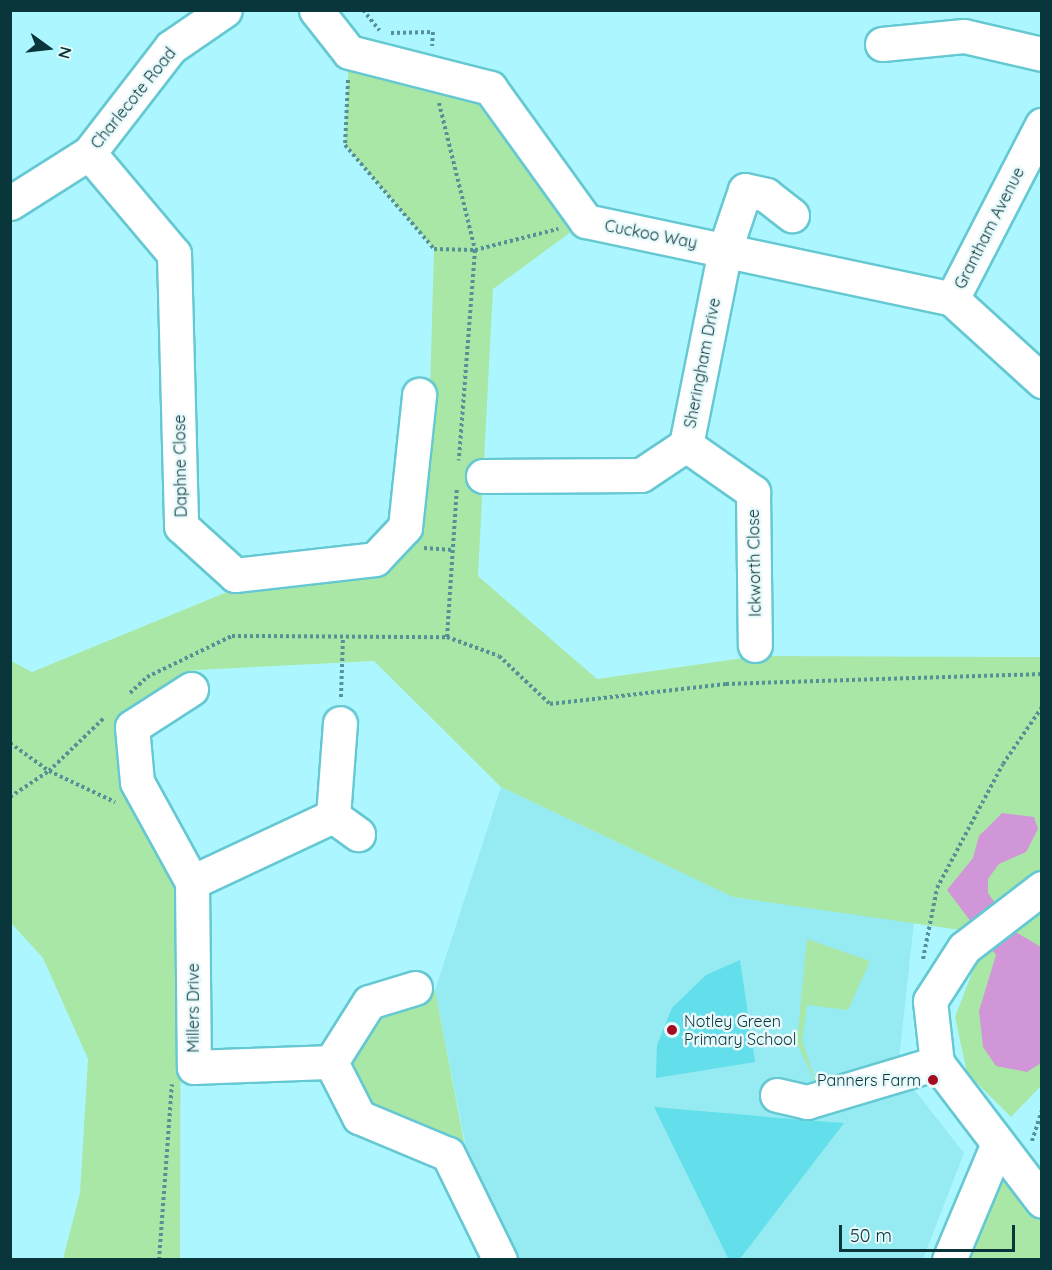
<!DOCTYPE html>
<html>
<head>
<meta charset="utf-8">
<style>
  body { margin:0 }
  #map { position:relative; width:1052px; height:1270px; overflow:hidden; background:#acf7ff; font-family:Quicksand,sans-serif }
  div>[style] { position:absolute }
  .built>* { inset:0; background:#96eaf1 }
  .green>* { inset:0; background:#a9e7a7 }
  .water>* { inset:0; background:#d196d7 }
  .building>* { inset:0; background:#62dfeb }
  .path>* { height:4px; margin-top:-2px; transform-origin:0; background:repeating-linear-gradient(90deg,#569197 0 3px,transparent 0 6px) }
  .roads { filter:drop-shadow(2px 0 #65c8d2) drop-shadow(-2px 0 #65c8d2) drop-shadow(0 2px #65c8d2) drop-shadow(0 -2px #65c8d2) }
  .minor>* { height:33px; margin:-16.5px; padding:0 16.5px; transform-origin:16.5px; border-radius:16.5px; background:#fff }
  .dots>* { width:16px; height:16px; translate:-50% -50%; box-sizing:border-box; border:3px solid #e8f9fb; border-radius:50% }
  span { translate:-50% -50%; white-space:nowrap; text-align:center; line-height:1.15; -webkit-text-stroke:5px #e8f9fb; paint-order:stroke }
  .street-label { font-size:16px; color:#09363a }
  .poi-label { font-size:16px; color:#09363a }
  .left { translate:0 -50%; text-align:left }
  .right { translate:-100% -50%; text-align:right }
  .frame { position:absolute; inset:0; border:12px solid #09363a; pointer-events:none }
  .north { position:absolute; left:18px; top:18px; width:60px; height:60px; -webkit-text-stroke:4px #e8f9fb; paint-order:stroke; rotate:105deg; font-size:16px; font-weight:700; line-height:24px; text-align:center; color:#09363a }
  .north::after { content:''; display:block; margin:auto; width:21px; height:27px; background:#09363a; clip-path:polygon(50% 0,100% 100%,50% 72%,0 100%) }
  .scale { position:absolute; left:839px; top:1225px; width:176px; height:27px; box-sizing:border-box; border:3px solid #09363a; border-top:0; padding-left:8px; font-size:18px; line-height:21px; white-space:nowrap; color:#09363a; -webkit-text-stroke:4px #e8f9fb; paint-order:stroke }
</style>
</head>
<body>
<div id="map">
  <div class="built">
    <i style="clip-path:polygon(501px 787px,733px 897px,914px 922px,898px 1069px,964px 1153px,923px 1259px,519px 1259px,468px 1157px,435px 990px)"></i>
  </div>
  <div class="green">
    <i style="clip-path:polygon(349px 52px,490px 88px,586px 221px,493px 289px,478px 576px,597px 679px,757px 656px,1041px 657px,1041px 1086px,1011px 1117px,967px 1073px,955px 1017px,975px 965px,960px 930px,733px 897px,501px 787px,374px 661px,196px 670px,124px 715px,181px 887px,180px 1259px,63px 1259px,80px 1193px,88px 1059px,43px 958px,11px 923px,11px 661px,32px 672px,237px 588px,383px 566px,430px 390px,434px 249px,345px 145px)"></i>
    <i style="clip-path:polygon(807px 939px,870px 961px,848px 1010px,807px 1005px,802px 1040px,817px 1086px,797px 1043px)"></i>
    <i style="clip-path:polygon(415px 988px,435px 990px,464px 1141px,448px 1154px,359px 1117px,331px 1062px,369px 1002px)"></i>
    <i style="clip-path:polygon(997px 1146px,1041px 1203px,1041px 1259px,949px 1260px)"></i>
  </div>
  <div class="water">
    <i style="clip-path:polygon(1002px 813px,1034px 817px,1038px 829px,1026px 852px,999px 864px,988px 879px,988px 893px,1014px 931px,1041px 947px,1041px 1063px,1027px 1072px,996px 1066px,983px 1047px,979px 1011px,996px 955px,947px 890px,973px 858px,979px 836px)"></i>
  </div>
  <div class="building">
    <i style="clip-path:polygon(740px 960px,755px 1062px,656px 1078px,657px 1045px,672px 1008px,706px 975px)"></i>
    <i style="clip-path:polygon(654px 1107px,803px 1120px,844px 1123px,739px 1260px,729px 1260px)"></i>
  </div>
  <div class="path">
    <i style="left:363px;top:10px;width:26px;rotate:51deg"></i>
    <i style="left:391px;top:33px;width:42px;rotate:-1.4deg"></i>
    <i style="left:433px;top:32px;width:14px;rotate:94deg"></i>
    <i style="left:348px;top:80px;width:65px;rotate:92.6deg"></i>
    <i style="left:345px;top:145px;width:137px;rotate:49.4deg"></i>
    <i style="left:434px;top:249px;width:41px;rotate:1.4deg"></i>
    <i style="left:475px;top:250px;width:86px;rotate:-14.2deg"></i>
    <i style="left:439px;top:103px;width:151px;rotate:76.2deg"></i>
    <i style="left:475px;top:250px;width:211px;rotate:94.4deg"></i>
    <i style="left:424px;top:548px;width:29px;rotate:4deg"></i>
    <i style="left:447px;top:637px;width:149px;rotate:-86.2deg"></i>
    <i style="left:130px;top:693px;width:23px;rotate:-43deg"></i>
    <i style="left:147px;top:677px;width:94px;rotate:-25.8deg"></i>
    <i style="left:232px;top:636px;width:215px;rotate:0.3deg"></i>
    <i style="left:447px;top:637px;width:55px;rotate:20.1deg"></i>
    <i style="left:499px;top:656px;width:70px;rotate:43.3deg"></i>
    <i style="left:550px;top:704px;width:177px;rotate:-6.5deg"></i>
    <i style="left:726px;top:684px;width:316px;rotate:-1.8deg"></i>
    <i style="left:341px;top:697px;width:59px;rotate:-88.1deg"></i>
    <i style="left:10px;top:743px;width:48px;rotate:35.7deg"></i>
    <i style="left:49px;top:771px;width:73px;rotate:25.2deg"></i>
    <i style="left:10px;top:797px;width:47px;rotate:-33.7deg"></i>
    <i style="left:49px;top:771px;width:78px;rotate:-44deg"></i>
    <i style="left:923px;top:959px;width:72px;rotate:-78.8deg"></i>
    <i style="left:937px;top:888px;width:140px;rotate:-62deg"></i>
    <i style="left:1003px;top:764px;width:69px;rotate:-55.6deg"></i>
    <i style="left:1032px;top:1141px;width:33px;rotate:-72deg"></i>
    <i style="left:159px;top:1260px;width:176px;rotate:-85.8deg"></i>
  </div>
  <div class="roads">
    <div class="minor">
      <i style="left:316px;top:10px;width:53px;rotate:51.8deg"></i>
      <i style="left:349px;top:52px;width:146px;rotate:14.3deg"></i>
      <i style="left:490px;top:88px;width:164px;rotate:54.2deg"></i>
      <i style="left:586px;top:221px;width:374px;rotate:12deg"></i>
      <i style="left:952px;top:299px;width:122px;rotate:42.3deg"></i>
      <i style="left:882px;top:44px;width:82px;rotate:-5.6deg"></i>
      <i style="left:964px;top:36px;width:80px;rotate:13deg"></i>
      <i style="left:89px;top:153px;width:132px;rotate:49.9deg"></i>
      <i style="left:174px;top:254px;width:272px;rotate:88.5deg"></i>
      <i style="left:181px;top:526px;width:73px;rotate:42.2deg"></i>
      <i style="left:235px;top:575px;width:141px;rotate:-6.5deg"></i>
      <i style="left:375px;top:559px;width:44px;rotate:-46.8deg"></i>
      <i style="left:405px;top:527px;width:133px;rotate:-83.9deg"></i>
      <i style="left:10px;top:203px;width:93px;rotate:-32.3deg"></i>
      <i style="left:89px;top:153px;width:134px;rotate:-52.3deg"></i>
      <i style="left:171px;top:47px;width:65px;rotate:-34.4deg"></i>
      <i style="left:952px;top:299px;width:196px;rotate:-62.7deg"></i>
      <i style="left:686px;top:445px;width:82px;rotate:35deg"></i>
      <i style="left:753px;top:492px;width:153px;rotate:89.3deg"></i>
      <i style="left:483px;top:476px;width:158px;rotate:-0.4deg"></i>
      <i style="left:641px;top:475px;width:54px;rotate:-33.7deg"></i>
      <i style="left:686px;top:445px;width:200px;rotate:-78.7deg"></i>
      <i style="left:725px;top:249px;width:62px;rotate:-71.3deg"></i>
      <i style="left:745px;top:190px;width:22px;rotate:13deg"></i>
      <i style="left:766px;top:195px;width:33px;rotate:38deg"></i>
      <i style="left:191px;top:689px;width:70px;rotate:147.2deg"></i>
      <i style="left:132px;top:727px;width:55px;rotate:84.8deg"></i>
      <i style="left:137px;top:782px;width:114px;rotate:61.2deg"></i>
      <i style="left:192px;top:882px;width:185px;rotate:89.4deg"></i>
      <i style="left:194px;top:1067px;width:137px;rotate:-2.1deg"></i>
      <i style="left:333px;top:816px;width:31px;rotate:36deg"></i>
      <i style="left:192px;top:882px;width:156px;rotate:-25.1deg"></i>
      <i style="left:333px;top:816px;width:93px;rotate:-85.7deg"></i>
      <i style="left:1042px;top:888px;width:98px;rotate:142.4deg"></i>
      <i style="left:964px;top:948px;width:63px;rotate:122.7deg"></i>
      <i style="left:930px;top:1001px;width:62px;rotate:83.6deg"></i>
      <i style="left:937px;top:1063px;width:173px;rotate:52.7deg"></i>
      <i style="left:415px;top:988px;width:48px;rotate:163.1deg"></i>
      <i style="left:369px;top:1002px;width:71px;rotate:122.3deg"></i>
      <i style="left:331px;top:1062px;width:62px;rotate:63deg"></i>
      <i style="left:359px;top:1117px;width:96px;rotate:22.6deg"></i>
      <i style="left:448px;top:1154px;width:118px;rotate:63.9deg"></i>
      <i style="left:777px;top:1095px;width:31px;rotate:13deg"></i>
      <i style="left:807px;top:1102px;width:136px;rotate:-16.7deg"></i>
      <i style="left:949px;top:1260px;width:124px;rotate:-67.2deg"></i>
    </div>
  </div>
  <div class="dots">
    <i style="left:672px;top:1030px;background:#a50a20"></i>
    <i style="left:933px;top:1080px;background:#a50a20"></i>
  </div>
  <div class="street-label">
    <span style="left:133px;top:98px;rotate:-51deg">Charlecote Road</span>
    <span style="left:989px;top:228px;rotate:-63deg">Grantham Avenue</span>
    <span style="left:651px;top:234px;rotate:11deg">Cuckoo Way</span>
    <span style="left:702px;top:363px;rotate:-79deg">Sheringham Drive</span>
    <span style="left:180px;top:466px;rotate:-91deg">Daphne Close</span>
    <span style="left:754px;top:563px;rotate:-91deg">Ickworth Close</span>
    <span style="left:193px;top:1008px;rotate:-90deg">Millers Drive</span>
  </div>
  <div class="poi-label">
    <span class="left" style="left:684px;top:1030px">Notley Green<br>Primary School</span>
    <span class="right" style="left:921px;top:1080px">Panners Farm</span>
  </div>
  <div class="frame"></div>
  <div class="north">N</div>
  <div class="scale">50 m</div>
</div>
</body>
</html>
